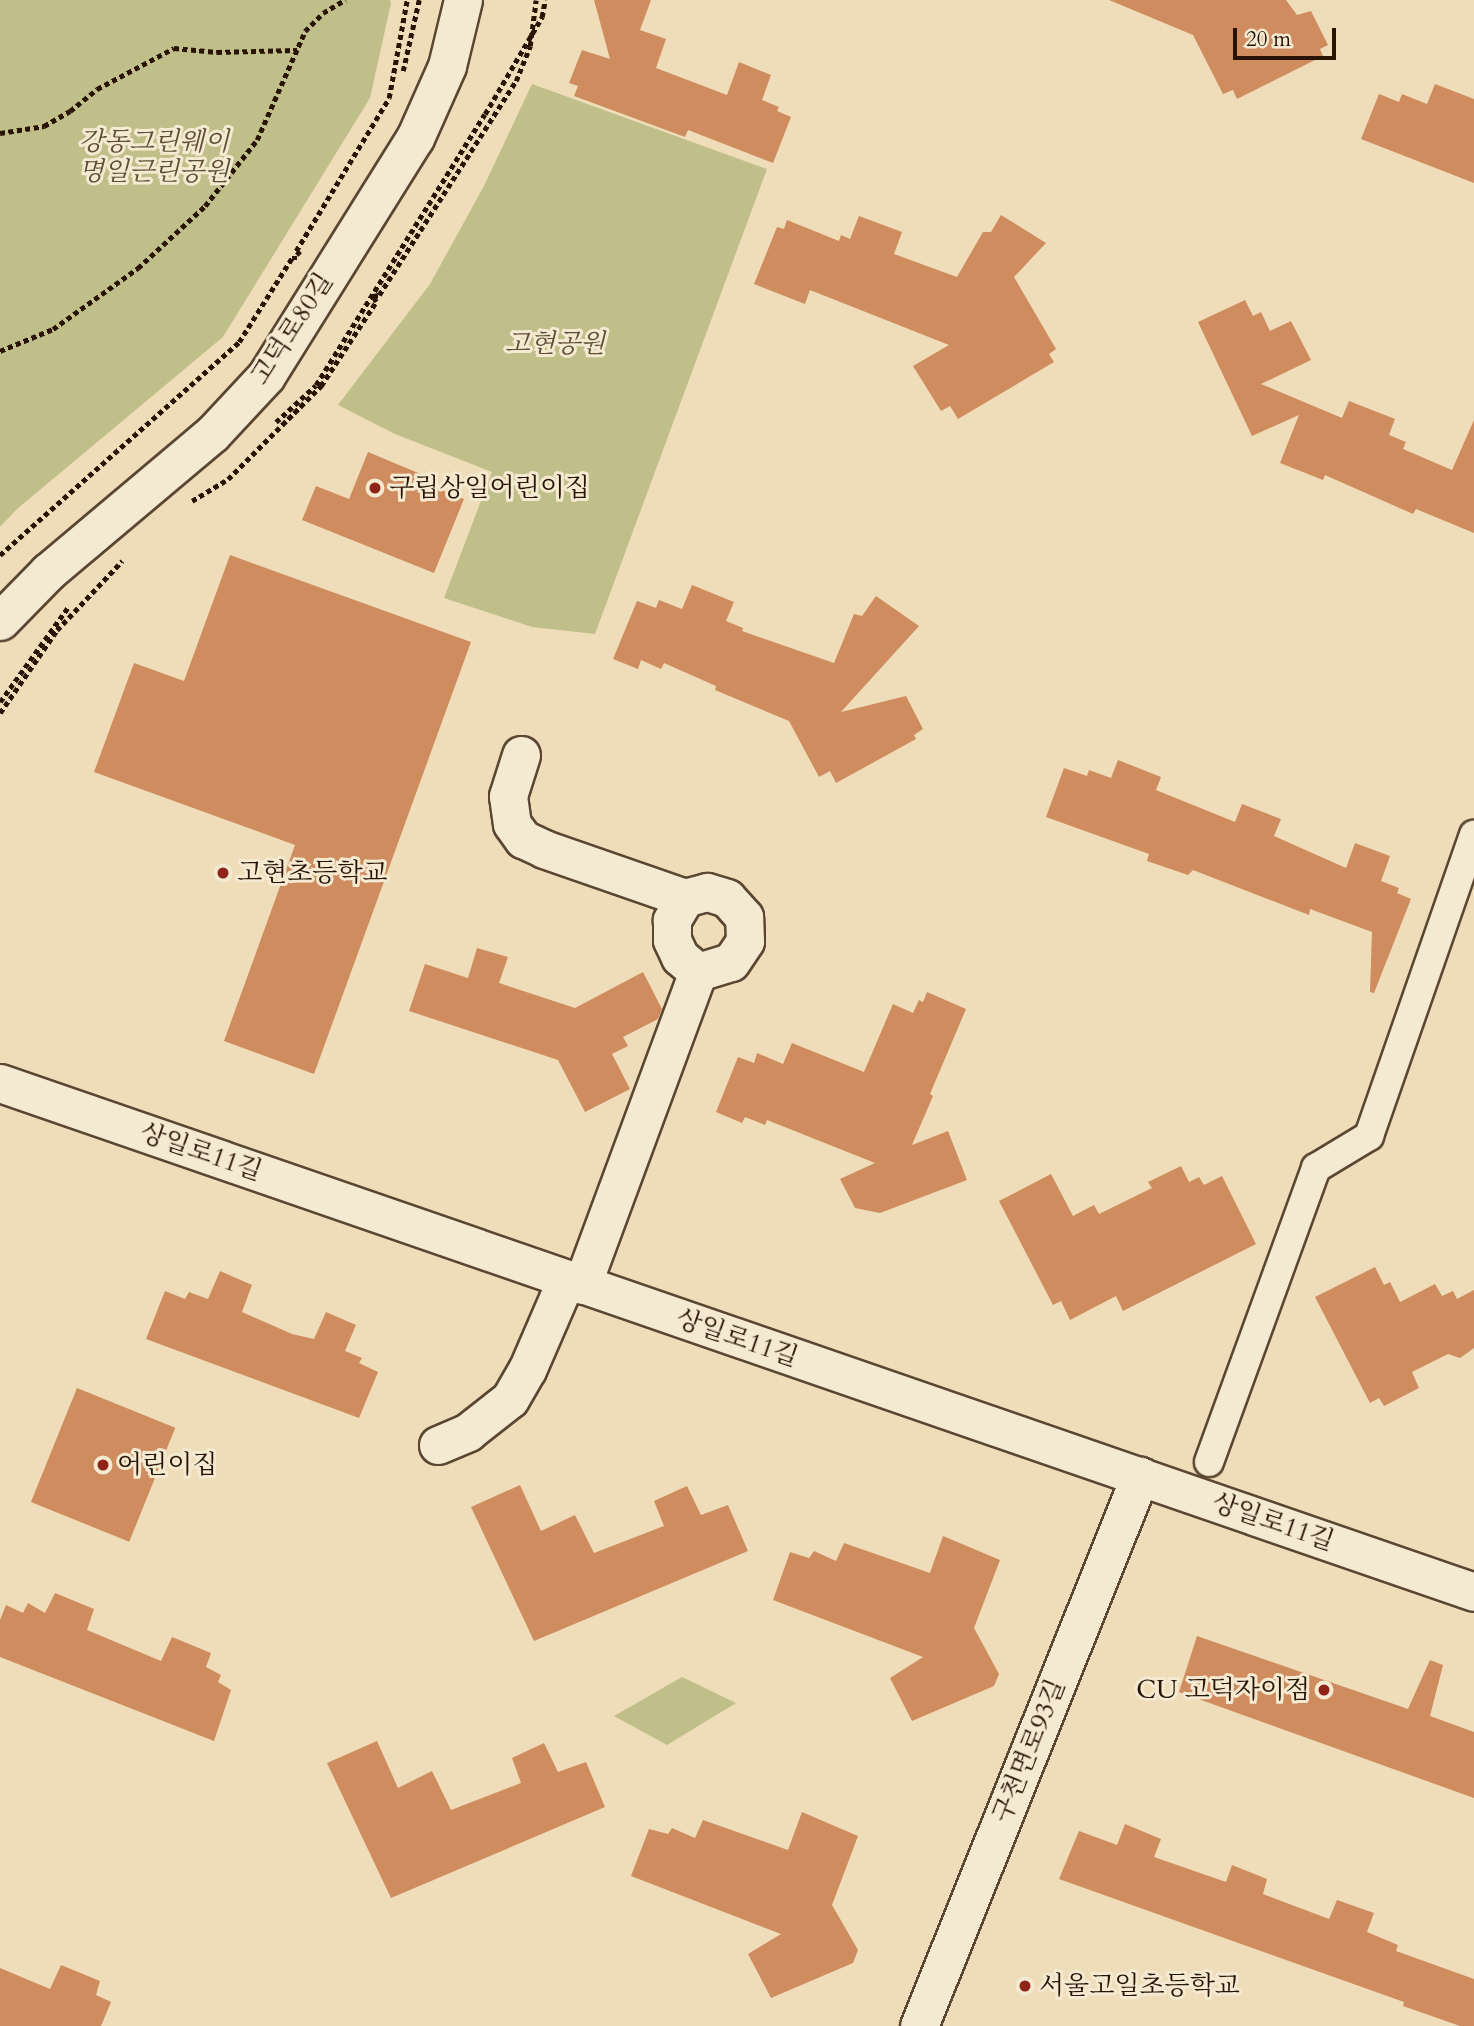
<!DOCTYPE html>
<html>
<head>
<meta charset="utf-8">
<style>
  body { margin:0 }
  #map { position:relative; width:1474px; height:2026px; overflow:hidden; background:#eeddb8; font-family:Cardo,"Noto Serif KR",serif }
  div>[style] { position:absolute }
  .green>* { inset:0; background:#c0bf8a }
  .building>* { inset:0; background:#cf8c5f; transform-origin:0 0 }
  .path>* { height:4.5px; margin-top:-2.25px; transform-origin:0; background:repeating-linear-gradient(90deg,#281305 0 5px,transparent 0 8.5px) }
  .roads { filter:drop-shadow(2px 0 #5a4632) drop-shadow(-2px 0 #5a4632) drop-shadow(0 2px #5a4632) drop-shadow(0 -2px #5a4632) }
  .pedestrian>* { height:28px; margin:-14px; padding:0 14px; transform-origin:14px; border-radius:14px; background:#f4e9d1 }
  .minor>* { height:37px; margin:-18.5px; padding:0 18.5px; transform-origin:18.5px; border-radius:18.5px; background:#f4e9d1 }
  .dots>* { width:19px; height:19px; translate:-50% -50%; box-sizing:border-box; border:4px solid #f4e9d1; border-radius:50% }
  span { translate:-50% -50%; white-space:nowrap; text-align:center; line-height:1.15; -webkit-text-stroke:6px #f4e9d1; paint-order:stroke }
  .park-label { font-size:26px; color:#5d4f34; font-style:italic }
  .street-label { font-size:26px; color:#281305 }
  .poi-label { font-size:26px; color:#281305 }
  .left { translate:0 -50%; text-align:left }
  .right { translate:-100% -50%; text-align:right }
  .scale { position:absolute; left:1233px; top:28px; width:103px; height:32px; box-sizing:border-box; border:4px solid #281305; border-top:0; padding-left:9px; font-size:21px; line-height:24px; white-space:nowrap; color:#281305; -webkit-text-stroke:5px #f4e9d1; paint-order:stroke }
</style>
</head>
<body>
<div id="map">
  <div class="green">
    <i style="clip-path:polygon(0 0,390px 0,391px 3px,370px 98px,223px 337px,17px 509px,0 527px)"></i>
    <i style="clip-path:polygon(532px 84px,767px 169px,595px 634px,532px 627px,444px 598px,492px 472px,395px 434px,338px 405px,430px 284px,484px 186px)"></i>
    <i style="clip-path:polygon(682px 1677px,736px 1703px,667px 1745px,614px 1716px)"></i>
  </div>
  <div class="building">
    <i style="clip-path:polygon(594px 0,651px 0,640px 30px,666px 39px,656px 68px,727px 95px,739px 62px,771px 75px,762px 100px,779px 107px,777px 111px,791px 117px,773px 163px,688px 130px,685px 137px,574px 96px,578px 86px,569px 83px,582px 50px,610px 59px)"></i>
    <i style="clip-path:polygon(1109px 0,1286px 0,1297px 15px,1311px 11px,1328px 45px,1320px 49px,1323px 56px,1237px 99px,1233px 90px,1223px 94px,1193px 35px)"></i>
    <i style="clip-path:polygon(1435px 84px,1474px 99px,1474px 183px,1361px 139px,1379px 94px,1399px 102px,1402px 94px,1427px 104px)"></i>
    <i style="clip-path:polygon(1001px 215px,1046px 243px,1014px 277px,1056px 349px,1049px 354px,1054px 362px,958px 419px,950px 406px,941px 411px,913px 366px,949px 345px,810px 290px,805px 304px,754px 284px,777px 227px,784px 229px,787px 220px,839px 241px,841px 235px,850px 239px,859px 216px,902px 232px,894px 254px,957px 277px,983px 232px,991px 232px)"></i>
    <i style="clip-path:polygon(1245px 300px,1253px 316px,1261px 312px,1270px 331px,1291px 321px,1311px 360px,1261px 384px,1342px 418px,1349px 401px,1395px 419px,1389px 435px,1406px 442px,1403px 449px,1452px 470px,1474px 420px,1474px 533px,1416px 509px,1413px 514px,1325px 475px,1323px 480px,1280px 463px,1299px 415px,1252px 436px,1198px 322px)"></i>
    <i style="clip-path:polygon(368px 452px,435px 480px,432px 486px,464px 499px,434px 573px,302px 520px,316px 486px,349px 499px)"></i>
    <i style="clip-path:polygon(230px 555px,471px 642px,314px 1074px,224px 1041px,295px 845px,94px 772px,134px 663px,184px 681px)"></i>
    <i style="clip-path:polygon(692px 585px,734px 602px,726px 621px,743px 628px,742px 631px,834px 663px,854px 614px,862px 616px,876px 596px,919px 626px,841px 712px,906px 696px,923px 729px,914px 735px,916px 739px,836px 783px,830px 771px,819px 777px,789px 721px,715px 690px,716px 686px,664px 663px,661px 669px,641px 660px,638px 669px,613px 659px,637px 601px,656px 608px,659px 600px,682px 609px)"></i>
    <i style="clip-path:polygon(1118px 760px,1161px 777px,1156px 790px,1235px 822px,1242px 804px,1281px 819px,1274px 836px,1346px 868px,1355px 843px,1390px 856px,1381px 881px,1399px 888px,1397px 893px,1411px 899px,1374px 993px,1370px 992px,1372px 932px,1310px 909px,1309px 915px,1193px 870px,1188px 875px,1147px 861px,1149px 854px,1046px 817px,1064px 768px,1087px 776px,1089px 770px,1111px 778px)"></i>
    <i style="clip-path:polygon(477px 948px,508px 957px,499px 983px,575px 1008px,643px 972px,662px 1009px,658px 1019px,623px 1037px,628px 1046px,612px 1054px,630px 1089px,585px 1112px,558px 1060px,409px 1011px,425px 964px,468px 978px)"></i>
    <i style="clip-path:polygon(927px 992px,966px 1009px,930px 1094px,933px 1096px,912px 1145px,948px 1131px,967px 1180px,880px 1213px,855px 1208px,840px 1179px,875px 1163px,767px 1120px,765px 1125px,745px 1117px,742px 1123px,716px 1112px,738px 1057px,754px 1063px,757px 1053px,783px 1064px,792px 1043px,864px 1072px,893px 1004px,913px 1013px,919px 1000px,923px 1002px)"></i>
    <i style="clip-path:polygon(1181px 1166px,1189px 1182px,1199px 1177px,1204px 1185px,1222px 1176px,1256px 1244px,1123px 1311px,1116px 1296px,1070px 1320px,1061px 1301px,1053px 1305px,999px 1201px,1051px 1174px,1073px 1216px,1094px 1205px,1099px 1214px,1152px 1188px,1148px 1182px)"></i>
    <i style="clip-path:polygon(1375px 1267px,1384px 1285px,1390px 1282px,1400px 1302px,1435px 1284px,1442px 1296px,1453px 1291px,1457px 1299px,1474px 1290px,1474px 1348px,1460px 1358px,1448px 1354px,1412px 1372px,1419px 1388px,1384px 1406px,1379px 1398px,1370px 1403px,1315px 1297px)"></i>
    <i style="clip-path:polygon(220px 1271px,252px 1285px,242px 1312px,292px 1334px,314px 1339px,326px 1312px,356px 1325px,345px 1351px,362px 1358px,359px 1363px,378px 1372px,359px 1418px,146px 1339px,165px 1291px,185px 1299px,189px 1292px,208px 1299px)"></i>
    <i style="left:77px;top:1388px;width:106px;height:123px;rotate:22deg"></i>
    <i style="clip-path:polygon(520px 1485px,541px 1531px,575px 1515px,594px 1553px,664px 1526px,654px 1501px,687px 1486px,701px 1515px,728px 1505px,748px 1551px,534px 1641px,471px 1507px)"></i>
    <i style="clip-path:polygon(943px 1536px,1000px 1560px,974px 1628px,999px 1674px,994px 1686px,912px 1721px,890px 1678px,923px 1657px,773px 1600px,790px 1552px,809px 1558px,814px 1551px,836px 1561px,844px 1543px,930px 1573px)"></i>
    <i style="clip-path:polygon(55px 1593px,94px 1609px,87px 1630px,161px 1661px,172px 1637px,211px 1653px,206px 1667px,221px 1675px,218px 1682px,231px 1690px,214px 1741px,0 1657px,0 1620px,6px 1605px,23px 1613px,28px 1603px,45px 1613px)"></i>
    <i style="clip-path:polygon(1197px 1636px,1408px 1709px,1430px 1660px,1443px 1665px,1430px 1716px,1474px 1732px,1474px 1798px,1179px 1692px)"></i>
    <i style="clip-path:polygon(377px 1741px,398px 1788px,432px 1771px,451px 1810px,521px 1783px,512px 1758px,544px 1743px,558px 1772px,586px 1762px,605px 1807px,391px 1898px,327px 1763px)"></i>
    <i style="clip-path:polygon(802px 1812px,858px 1836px,832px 1905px,858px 1950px,853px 1963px,771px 1998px,748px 1954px,781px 1934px,631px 1876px,649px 1829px,668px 1834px,672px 1828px,695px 1838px,703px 1820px,788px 1850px)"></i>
    <i style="clip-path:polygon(1125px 1824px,1161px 1839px,1154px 1857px,1226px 1882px,1232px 1865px,1267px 1879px,1263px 1894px,1329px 1919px,1337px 1900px,1374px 1913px,1367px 1932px,1398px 1945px,1396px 1951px,1474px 1979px,1474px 2026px,1460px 2026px,1403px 2006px,1404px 2002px,1059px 1879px,1079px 1831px,1117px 1845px)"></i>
    <i style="clip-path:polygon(61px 1965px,100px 1981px,96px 1995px,111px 2002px,101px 2026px,0 2026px,0 1968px,50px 1989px)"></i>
  </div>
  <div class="path">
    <i style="left:403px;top:71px;width:73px;rotate:-77.3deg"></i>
    <i style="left:0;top:133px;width:45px;rotate:-9deg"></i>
    <i style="left:44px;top:126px;width:30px;rotate:-30deg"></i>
    <i style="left:70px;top:111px;width:35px;rotate:-39deg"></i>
    <i style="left:97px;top:89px;width:87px;rotate:-28deg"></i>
    <i style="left:174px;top:48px;width:43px;rotate:5.3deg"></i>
    <i style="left:217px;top:52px;width:80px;rotate:-1.4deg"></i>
    <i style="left:300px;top:255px;width:6px;rotate:-135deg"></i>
    <i style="left:296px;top:251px;width:179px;rotate:-58.7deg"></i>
    <i style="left:389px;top:98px;width:100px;rotate:-79.6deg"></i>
    <i style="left:0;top:351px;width:57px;rotate:-22.5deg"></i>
    <i style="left:53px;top:329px;width:105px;rotate:-35.7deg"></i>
    <i style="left:138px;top:268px;width:91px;rotate:-42.8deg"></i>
    <i style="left:205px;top:206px;width:84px;rotate:-51.8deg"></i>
    <i style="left:257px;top:140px;width:119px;rotate:-66.2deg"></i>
    <i style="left:305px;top:31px;width:25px;rotate:-45deg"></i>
    <i style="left:323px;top:13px;width:26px;rotate:-31deg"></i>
    <i style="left:276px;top:422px;width:54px;rotate:-42.8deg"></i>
    <i style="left:316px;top:385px;width:319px;rotate:-58.1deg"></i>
    <i style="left:485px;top:114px;width:113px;rotate:-59.6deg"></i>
    <i style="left:542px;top:17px;width:17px;rotate:-80deg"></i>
    <i style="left:192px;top:501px;width:42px;rotate:-31.4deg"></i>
    <i style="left:228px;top:479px;width:132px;rotate:-45deg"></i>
    <i style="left:321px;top:386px;width:100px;rotate:-56.8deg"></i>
    <i style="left:376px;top:302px;width:7px;rotate:-117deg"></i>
    <i style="left:373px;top:296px;width:6px;rotate:-9deg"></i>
    <i style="left:379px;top:295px;width:254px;rotate:-57.4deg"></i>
    <i style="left:516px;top:81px;width:38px;rotate:-68deg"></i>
    <i style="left:530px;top:46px;width:46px;rotate:-82.6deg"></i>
    <i style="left:0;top:555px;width:320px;rotate:-41.7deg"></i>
    <i style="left:239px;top:342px;width:99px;rotate:-57.8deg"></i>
    <i style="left:292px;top:258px;width:6px"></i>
    <i style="left:0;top:702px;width:118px;rotate:-54.3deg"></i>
    <i style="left:0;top:713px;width:101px;rotate:-55.5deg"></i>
    <i style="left:57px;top:630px;width:95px;rotate:-46.7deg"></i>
  </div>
  <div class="roads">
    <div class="pedestrian">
      <i style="left:1209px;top:1462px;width:313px;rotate:-70deg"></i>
      <i style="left:1316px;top:1168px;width:62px;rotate:-31.1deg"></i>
      <i style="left:1369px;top:1136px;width:319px;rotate:-70.8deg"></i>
    </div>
    <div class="minor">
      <i style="left:0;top:621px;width:69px;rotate:-45.6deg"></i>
      <i style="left:48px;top:572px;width:214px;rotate:-40.1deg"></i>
      <i style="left:212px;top:434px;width:79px;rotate:-47deg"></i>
      <i style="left:266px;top:376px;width:281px;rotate:-58deg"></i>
      <i style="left:415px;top:138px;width:79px;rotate:-66deg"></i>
      <i style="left:447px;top:66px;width:68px;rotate:-76.4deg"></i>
      <i style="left:521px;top:755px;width:43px;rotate:107.6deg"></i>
      <i style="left:508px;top:796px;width:28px;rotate:82deg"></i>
      <i style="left:512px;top:824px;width:19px;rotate:54deg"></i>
      <i style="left:523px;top:839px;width:23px;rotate:25deg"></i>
      <i style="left:544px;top:849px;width:149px;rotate:19.2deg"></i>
      <i style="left:0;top:1083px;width:1559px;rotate:19.05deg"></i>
      <i style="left:582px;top:1285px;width:334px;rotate:-69.7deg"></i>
      <i style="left:698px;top:972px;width:34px;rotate:-17deg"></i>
      <i style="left:731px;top:962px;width:25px;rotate:-56deg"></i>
      <i style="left:745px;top:941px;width:24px;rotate:-92deg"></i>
      <i style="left:744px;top:917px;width:25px;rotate:-132deg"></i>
      <i style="left:727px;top:898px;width:21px;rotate:-163deg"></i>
      <i style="left:707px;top:892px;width:23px;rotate:165deg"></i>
      <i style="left:685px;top:898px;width:26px;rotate:121deg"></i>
      <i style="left:672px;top:920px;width:20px;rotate:90deg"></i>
      <i style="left:672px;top:940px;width:19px;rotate:65deg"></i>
      <i style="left:680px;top:957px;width:23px;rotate:40deg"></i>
      <i style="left:438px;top:1445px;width:33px;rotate:-23deg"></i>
      <i style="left:468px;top:1432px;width:53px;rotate:-38.2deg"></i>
      <i style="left:510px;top:1399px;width:34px;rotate:-60deg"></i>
      <i style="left:527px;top:1370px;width:98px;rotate:-66.6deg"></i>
      <i style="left:919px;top:2026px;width:593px;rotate:-68.11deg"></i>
    </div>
  </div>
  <div class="dots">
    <i style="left:375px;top:488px;background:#8f2418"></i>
    <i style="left:223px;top:873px;background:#8f2418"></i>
    <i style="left:103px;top:1465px;background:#8f2418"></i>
    <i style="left:1324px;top:1690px;background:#8f2418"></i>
    <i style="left:1025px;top:1986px;background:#8f2418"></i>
  </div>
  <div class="park-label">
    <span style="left:154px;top:157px">강동그린웨이<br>명일근린공원</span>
    <span style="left:555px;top:344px">고현공원</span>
  </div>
  <div class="street-label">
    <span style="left:292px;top:329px;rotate:-57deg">고덕로80길</span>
    <span style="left:201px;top:1152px;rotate:19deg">상일로11길</span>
    <span style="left:737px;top:1338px;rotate:19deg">상일로11길</span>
    <span style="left:1273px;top:1522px;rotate:19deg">상일로11길</span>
    <span style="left:1029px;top:1751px;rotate:-68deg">구천면로93길</span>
  </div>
  <div class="poi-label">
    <span class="left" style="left:389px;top:488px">구립상일어린이집</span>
    <span class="left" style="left:237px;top:873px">고현초등학교</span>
    <span class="left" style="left:117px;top:1465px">어린이집</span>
    <span class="right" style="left:1310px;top:1690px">CU 고덕자이점</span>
    <span class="left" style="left:1039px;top:1986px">서울고일초등학교</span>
  </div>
  <div class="scale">20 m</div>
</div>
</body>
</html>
